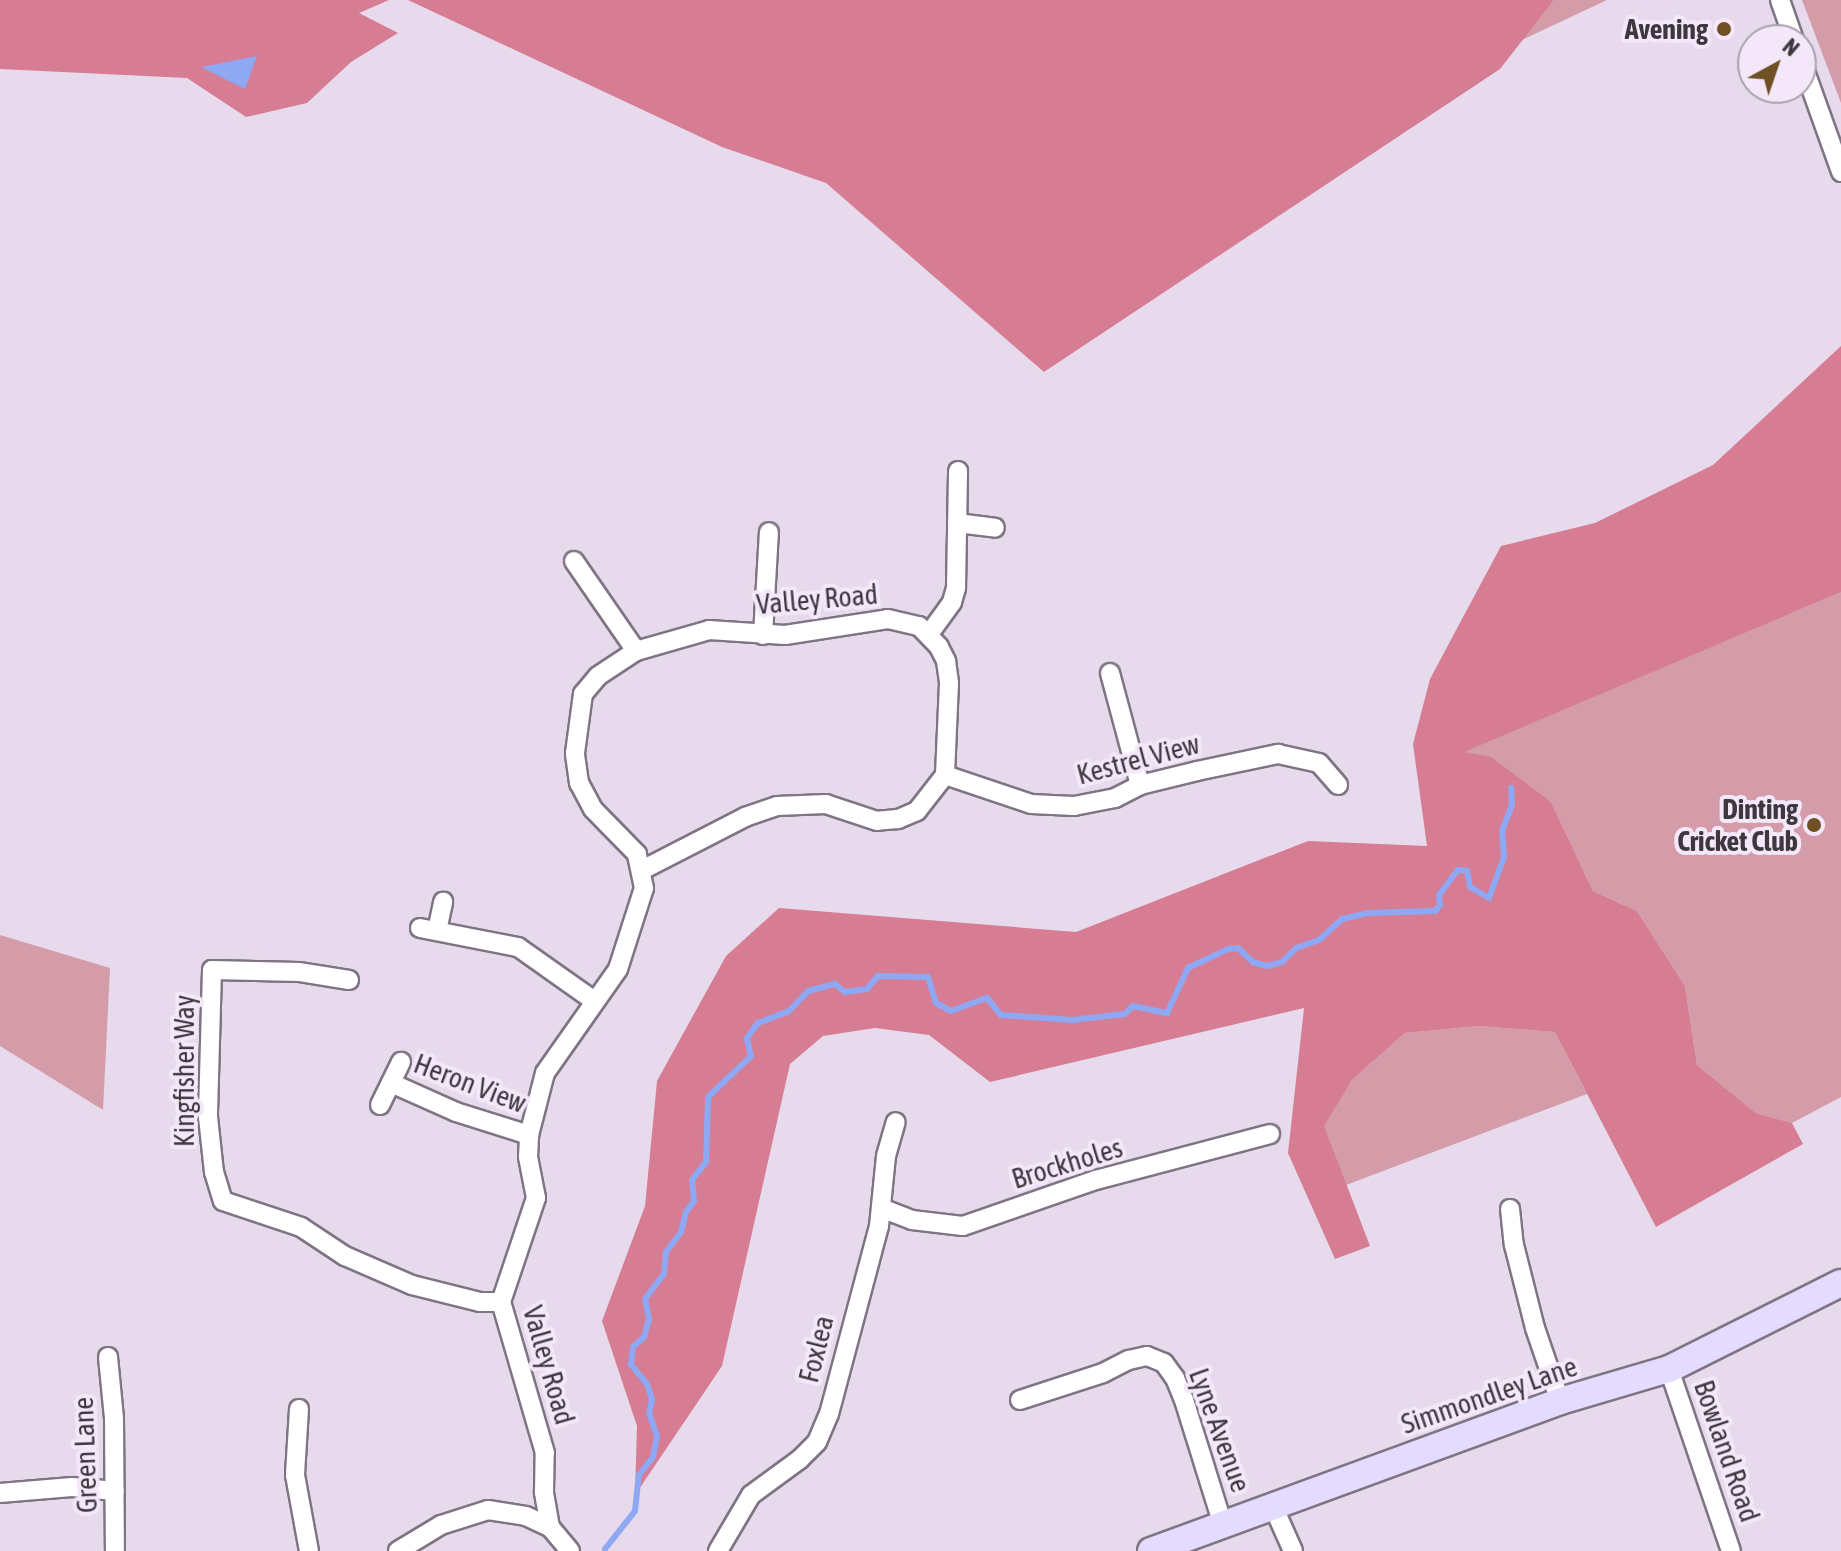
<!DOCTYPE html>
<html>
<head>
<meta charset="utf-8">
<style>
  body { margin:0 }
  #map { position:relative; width:1841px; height:1551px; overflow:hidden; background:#e7daec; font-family:"Asap Condensed",sans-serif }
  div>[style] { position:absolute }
  .green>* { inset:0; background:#d49ba8 }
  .forest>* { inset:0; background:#d67c93 }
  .water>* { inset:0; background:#8ea8f4 }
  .stream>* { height:6px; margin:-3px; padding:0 3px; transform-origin:3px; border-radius:3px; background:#8ea8f4 }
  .roads { filter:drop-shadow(2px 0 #7f7484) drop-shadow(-2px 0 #7f7484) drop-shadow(0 2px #7f7484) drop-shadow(0 -2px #7f7484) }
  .street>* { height:18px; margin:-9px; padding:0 9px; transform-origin:9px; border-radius:9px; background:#fff }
  .secondary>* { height:26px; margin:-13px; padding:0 13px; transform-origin:13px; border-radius:13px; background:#e4dcfe }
  .dots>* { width:22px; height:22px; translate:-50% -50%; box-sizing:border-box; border:4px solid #f4e7fa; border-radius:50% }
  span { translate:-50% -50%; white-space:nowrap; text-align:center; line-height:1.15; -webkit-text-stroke:8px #f4e7fa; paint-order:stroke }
  .poi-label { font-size:28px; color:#3d383f; font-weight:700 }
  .right { translate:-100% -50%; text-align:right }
  .street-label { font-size:28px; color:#3d383f }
  .north { position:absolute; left:1737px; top:24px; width:80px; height:80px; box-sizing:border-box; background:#f4e7fa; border:2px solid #aba1af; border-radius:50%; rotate:40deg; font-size:22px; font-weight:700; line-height:32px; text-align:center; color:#3d383f }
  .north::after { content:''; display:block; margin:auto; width:28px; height:36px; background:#6f5125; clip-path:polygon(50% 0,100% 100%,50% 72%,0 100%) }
</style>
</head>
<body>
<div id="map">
  <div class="green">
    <i style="clip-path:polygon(1554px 0,1607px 0,1522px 40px)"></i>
    <i style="clip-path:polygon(1802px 0,1841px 0,1841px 103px)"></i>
    <i style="clip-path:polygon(1841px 592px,1841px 1097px,1792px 1123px,1756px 1113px,1697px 1065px,1685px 986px,1637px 911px,1593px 891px,1551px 802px,1462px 752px)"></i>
    <i style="clip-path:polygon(0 935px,110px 968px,103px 1110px,0 1046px)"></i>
    <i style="clip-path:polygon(1479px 1026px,1555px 1032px,1587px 1094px,1346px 1185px,1323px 1126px,1352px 1080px,1405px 1033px)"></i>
  </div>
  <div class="forest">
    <i style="clip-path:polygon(0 0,389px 0,359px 13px,398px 33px,351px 62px,307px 103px,246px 117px,187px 78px,0 69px)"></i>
    <i style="clip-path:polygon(408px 0,1554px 0,1500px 69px,1044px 372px,826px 183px,722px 147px)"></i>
    <i style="clip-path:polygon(1841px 346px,1841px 592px,1464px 752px,1491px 757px,1551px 802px,1593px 891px,1637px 911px,1685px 986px,1697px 1065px,1756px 1113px,1792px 1123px,1803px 1144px,1656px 1227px,1555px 1032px,1479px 1026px,1405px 1033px,1352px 1080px,1324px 1126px,1370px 1246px,1335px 1259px,1288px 1153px,1304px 1008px,990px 1082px,929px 1035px,875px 1028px,823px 1036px,790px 1064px,722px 1366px,635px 1495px,637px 1426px,602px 1321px,645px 1206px,657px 1081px,726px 956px,779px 908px,1076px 932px,1308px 841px,1427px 846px,1413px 744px,1430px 679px,1501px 546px,1595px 523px,1713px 465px)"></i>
  </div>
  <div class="water">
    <i style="clip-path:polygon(257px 56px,245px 89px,201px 67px)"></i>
  </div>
  <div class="stream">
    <i style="left:605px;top:1549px;width:48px;rotate:-51.7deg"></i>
    <i style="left:635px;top:1511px;width:36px;rotate:-84deg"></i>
    <i style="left:639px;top:1475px;width:23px;rotate:-52deg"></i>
    <i style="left:653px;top:1457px;width:21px;rotate:-79deg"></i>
    <i style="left:657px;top:1436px;width:24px;rotate:-109deg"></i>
    <i style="left:649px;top:1413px;width:13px;rotate:-77deg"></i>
    <i style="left:652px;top:1400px;width:17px;rotate:-107deg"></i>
    <i style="left:647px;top:1384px;width:26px;rotate:-129deg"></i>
    <i style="left:631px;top:1364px;width:17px;rotate:-83deg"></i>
    <i style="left:633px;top:1347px;width:15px;rotate:-42deg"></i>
    <i style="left:644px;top:1337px;width:19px;rotate:-74deg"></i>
    <i style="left:649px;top:1319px;width:20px;rotate:-101deg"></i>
    <i style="left:645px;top:1299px;width:31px;rotate:-53deg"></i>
    <i style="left:664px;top:1274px;width:22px;rotate:-85deg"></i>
    <i style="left:666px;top:1252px;width:25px;rotate:-53deg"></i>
    <i style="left:681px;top:1232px;width:21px;rotate:-76deg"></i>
    <i style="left:686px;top:1212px;width:14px;rotate:-54deg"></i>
    <i style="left:694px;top:1201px;width:21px;rotate:-95deg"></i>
    <i style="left:692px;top:1180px;width:23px;rotate:-52deg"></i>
    <i style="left:706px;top:1162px;width:65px;rotate:-88.2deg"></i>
    <i style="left:708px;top:1097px;width:59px;rotate:-43.6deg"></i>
    <i style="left:751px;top:1056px;width:18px;rotate:-103deg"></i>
    <i style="left:747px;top:1038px;width:19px;rotate:-54deg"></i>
    <i style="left:758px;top:1023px;width:33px;rotate:-21deg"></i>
    <i style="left:789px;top:1011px;width:28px;rotate:-46deg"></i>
    <i style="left:808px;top:991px;width:28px;rotate:-15deg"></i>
    <i style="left:835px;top:984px;width:13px;rotate:39deg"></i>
    <i style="left:845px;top:992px;width:22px;rotate:-8deg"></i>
    <i style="left:867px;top:989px;width:17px;rotate:-50deg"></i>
    <i style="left:878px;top:976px;width:50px;rotate:1.1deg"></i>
    <i style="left:928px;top:977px;width:27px;rotate:73deg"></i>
    <i style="left:936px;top:1003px;width:17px;rotate:28deg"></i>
    <i style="left:951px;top:1011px;width:38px;rotate:-20deg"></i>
    <i style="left:987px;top:998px;width:22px;rotate:51deg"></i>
    <i style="left:1001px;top:1015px;width:71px;rotate:4deg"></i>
    <i style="left:1072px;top:1020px;width:53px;rotate:-6.5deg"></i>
    <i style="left:1125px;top:1014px;width:11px;rotate:-45deg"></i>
    <i style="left:1133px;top:1006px;width:35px;rotate:12deg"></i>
    <i style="left:1167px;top:1013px;width:50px;rotate:-65deg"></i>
    <i style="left:1188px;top:968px;width:44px;rotate:-25.4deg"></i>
    <i style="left:1228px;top:949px;width:10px;rotate:-6deg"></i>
    <i style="left:1238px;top:948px;width:21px;rotate:43deg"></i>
    <i style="left:1253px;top:962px;width:15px;rotate:16deg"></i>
    <i style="left:1267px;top:966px;width:16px;rotate:-15deg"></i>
    <i style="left:1282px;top:962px;width:20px;rotate:-45deg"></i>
    <i style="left:1296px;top:948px;width:24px;rotate:-19deg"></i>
    <i style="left:1319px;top:940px;width:31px;rotate:-42deg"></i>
    <i style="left:1342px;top:919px;width:27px;rotate:-13deg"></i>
    <i style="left:1368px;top:913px;width:67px;rotate:-1.7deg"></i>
    <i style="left:1435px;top:911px;width:8px;rotate:-50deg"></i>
    <i style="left:1440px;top:905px;width:10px;rotate:-96deg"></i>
    <i style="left:1439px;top:895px;width:31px;rotate:-53deg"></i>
    <i style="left:1458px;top:870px;width:9px;rotate:6deg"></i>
    <i style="left:1467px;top:871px;width:16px;rotate:79deg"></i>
    <i style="left:1470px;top:887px;width:22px;rotate:30deg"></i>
    <i style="left:1489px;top:898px;width:44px;rotate:-69.9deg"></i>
    <i style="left:1504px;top:857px;width:26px;rotate:-94deg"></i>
    <i style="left:1502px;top:831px;width:28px;rotate:-69deg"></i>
    <i style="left:1512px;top:805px;width:17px;rotate:-93deg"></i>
  </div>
  <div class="roads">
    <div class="street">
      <i style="left:1780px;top:0;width:42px;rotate:70.7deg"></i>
      <i style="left:1801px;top:60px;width:119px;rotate:70.3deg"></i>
      <i style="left:957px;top:523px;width:38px;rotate:7deg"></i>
      <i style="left:574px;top:561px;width:109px;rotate:55.4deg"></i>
      <i style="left:929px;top:634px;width:39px;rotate:-54deg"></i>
      <i style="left:952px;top:602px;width:15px;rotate:-74deg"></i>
      <i style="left:956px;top:588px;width:117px;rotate:-89deg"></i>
      <i style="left:763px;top:635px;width:103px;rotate:-86.7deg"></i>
      <i style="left:1110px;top:673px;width:116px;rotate:75deg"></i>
      <i style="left:945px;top:775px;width:91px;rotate:18.6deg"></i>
      <i style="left:1031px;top:804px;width:43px;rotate:2.7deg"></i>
      <i style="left:1074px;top:806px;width:42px;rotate:-11deg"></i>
      <i style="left:1115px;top:798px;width:28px;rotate:-27deg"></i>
      <i style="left:1140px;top:785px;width:59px;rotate:-13.8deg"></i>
      <i style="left:1197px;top:771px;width:83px;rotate:-11.9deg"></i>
      <i style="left:1278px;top:754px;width:42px;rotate:12.4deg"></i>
      <i style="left:1319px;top:763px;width:29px;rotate:49deg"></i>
      <i style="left:420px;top:928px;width:100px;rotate:11deg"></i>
      <i style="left:518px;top:947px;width:92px;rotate:35.2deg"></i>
      <i style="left:437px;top:931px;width:30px;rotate:-78deg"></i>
      <i style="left:349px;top:980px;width:51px;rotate:-170.9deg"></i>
      <i style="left:299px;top:972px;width:87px;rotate:-178.7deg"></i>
      <i style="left:212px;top:970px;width:147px;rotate:91.6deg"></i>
      <i style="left:208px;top:1117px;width:55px;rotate:83.8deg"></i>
      <i style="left:214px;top:1172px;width:30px;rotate:73deg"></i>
      <i style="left:223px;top:1201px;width:82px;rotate:18.4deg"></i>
      <i style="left:301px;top:1227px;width:53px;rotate:33.4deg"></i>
      <i style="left:345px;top:1256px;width:73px;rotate:23.4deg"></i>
      <i style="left:412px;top:1285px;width:70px;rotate:14deg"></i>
      <i style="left:480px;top:1302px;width:21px"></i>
      <i style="left:391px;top:1083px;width:71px;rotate:24deg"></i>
      <i style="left:456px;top:1112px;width:77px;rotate:17.5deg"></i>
      <i style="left:380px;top:1105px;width:48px;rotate:-64deg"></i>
      <i style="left:881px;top:1208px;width:33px;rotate:21deg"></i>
      <i style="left:912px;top:1220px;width:51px;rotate:6.7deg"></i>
      <i style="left:963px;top:1226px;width:141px;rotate:-19.1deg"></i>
      <i style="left:1096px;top:1180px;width:180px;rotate:-14.8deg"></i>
      <i style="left:1510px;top:1209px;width:36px;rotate:84deg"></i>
      <i style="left:1514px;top:1245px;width:86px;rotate:75.8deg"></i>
      <i style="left:1535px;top:1328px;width:77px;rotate:71.1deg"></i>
      <i style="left:108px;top:1357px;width:61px;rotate:84.4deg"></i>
      <i style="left:114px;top:1418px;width:133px;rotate:89.6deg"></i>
      <i style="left:1669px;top:1369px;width:192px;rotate:71.2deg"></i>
      <i style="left:1020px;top:1400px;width:87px;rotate:-18deg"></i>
      <i style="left:1103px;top:1373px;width:29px;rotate:-27deg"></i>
      <i style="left:1129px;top:1360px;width:18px;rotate:-13deg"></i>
      <i style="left:1147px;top:1356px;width:18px;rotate:22deg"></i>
      <i style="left:1164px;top:1363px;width:19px;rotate:54deg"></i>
      <i style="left:1175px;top:1378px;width:24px;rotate:68deg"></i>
      <i style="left:1184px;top:1400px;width:131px;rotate:72.7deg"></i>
      <i style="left:299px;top:1409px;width:66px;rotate:93.5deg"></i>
      <i style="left:295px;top:1475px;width:77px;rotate:79.6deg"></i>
      <i style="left:0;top:1493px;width:72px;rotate:-4.8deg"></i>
      <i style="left:72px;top:1487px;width:43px;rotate:5.3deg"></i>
      <i style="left:1273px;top:1506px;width:49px;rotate:66deg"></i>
      <i style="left:550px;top:1527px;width:36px;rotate:-100deg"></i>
      <i style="left:544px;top:1492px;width:39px;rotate:-89deg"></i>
      <i style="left:545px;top:1453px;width:157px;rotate:-106.2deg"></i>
      <i style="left:501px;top:1302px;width:110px;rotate:-71.4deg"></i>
      <i style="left:536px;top:1198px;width:42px;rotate:-101deg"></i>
      <i style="left:528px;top:1157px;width:22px;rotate:-87deg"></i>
      <i style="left:529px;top:1135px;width:64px;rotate:-75.5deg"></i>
      <i style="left:545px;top:1073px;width:127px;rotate:-54.9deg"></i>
      <i style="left:618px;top:969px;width:85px;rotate:-72.2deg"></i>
      <i style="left:644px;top:888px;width:35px;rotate:-102deg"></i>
      <i style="left:637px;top:854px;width:63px;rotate:-134.4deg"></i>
      <i style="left:593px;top:809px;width:30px;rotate:-118deg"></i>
      <i style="left:579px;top:783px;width:30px;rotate:-98deg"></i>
      <i style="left:575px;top:753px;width:60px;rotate:-82.3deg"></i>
      <i style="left:583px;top:694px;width:23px;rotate:-50deg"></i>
      <i style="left:598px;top:676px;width:45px;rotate:-33.3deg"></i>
      <i style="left:636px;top:651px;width:76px;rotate:-16deg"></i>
      <i style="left:709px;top:630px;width:76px;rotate:3.8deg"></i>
      <i style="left:785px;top:635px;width:104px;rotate:-8.8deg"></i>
      <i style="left:888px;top:619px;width:32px;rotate:13deg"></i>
      <i style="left:919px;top:626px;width:29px;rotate:46deg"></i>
      <i style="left:939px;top:647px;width:16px;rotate:63deg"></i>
      <i style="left:946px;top:661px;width:22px;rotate:82deg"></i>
      <i style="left:949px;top:683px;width:92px;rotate:92.5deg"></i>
      <i style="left:945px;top:775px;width:46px;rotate:127.9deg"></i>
      <i style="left:917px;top:811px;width:21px;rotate:157deg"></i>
      <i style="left:898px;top:819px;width:21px;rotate:175deg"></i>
      <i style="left:877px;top:821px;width:54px;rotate:-161.6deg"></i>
      <i style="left:826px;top:804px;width:49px;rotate:177.7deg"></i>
      <i style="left:777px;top:806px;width:34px;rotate:161deg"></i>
      <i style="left:745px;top:817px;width:116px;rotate:152.8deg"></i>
      <i style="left:398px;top:1551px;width:50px;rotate:-31.2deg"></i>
      <i style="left:441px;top:1525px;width:49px;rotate:-17.7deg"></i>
      <i style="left:488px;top:1510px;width:38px;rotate:9deg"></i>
      <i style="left:526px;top:1516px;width:26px;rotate:25deg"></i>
      <i style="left:550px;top:1527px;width:31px;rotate:50deg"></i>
      <i style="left:718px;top:1551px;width:65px;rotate:-59.5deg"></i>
      <i style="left:751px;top:1495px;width:61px;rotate:-36.3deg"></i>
      <i style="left:800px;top:1459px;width:24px;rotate:-45deg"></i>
      <i style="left:817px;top:1442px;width:30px;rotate:-67deg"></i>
      <i style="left:829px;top:1414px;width:195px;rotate:-75.1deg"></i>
      <i style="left:879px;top:1226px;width:70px;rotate:-84.3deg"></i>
      <i style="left:886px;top:1156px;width:35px;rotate:-74deg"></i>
    </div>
    <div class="secondary">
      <i style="left:1151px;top:1551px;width:436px;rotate:-20.1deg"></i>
      <i style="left:1560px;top:1401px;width:114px;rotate:-16.4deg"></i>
      <i style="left:1669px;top:1369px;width:192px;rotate:-26.6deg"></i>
    </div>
  </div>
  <div class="dots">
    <i style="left:1724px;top:29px;background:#6f5125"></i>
    <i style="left:1814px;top:825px;background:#6f5125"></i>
  </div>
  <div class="poi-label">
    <span class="right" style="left:1708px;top:29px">Avening</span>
    <span class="right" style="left:1798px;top:825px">Dinting<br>Cricket Club</span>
  </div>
  <div class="street-label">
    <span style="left:817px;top:599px;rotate:-5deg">Valley Road</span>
    <span style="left:1138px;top:759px;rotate:-15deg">Kestrel View</span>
    <span style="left:184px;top:1071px;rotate:-90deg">Kingfisher Way</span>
    <span style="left:470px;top:1083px;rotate:21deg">Heron View</span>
    <span style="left:1067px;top:1163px;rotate:-17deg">Brockholes</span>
    <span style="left:816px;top:1349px;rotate:-76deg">Foxlea</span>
    <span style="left:549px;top:1365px;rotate:74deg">Valley Road</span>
    <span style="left:1489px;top:1395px;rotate:-19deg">Simmondley Lane</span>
    <span style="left:1220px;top:1430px;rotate:70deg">Lyne Avenue</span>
    <span style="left:1727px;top:1451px;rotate:71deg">Bowland Road</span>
    <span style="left:85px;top:1455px;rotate:-92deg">Green Lane</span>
  </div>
  <div class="north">N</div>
</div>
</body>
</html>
